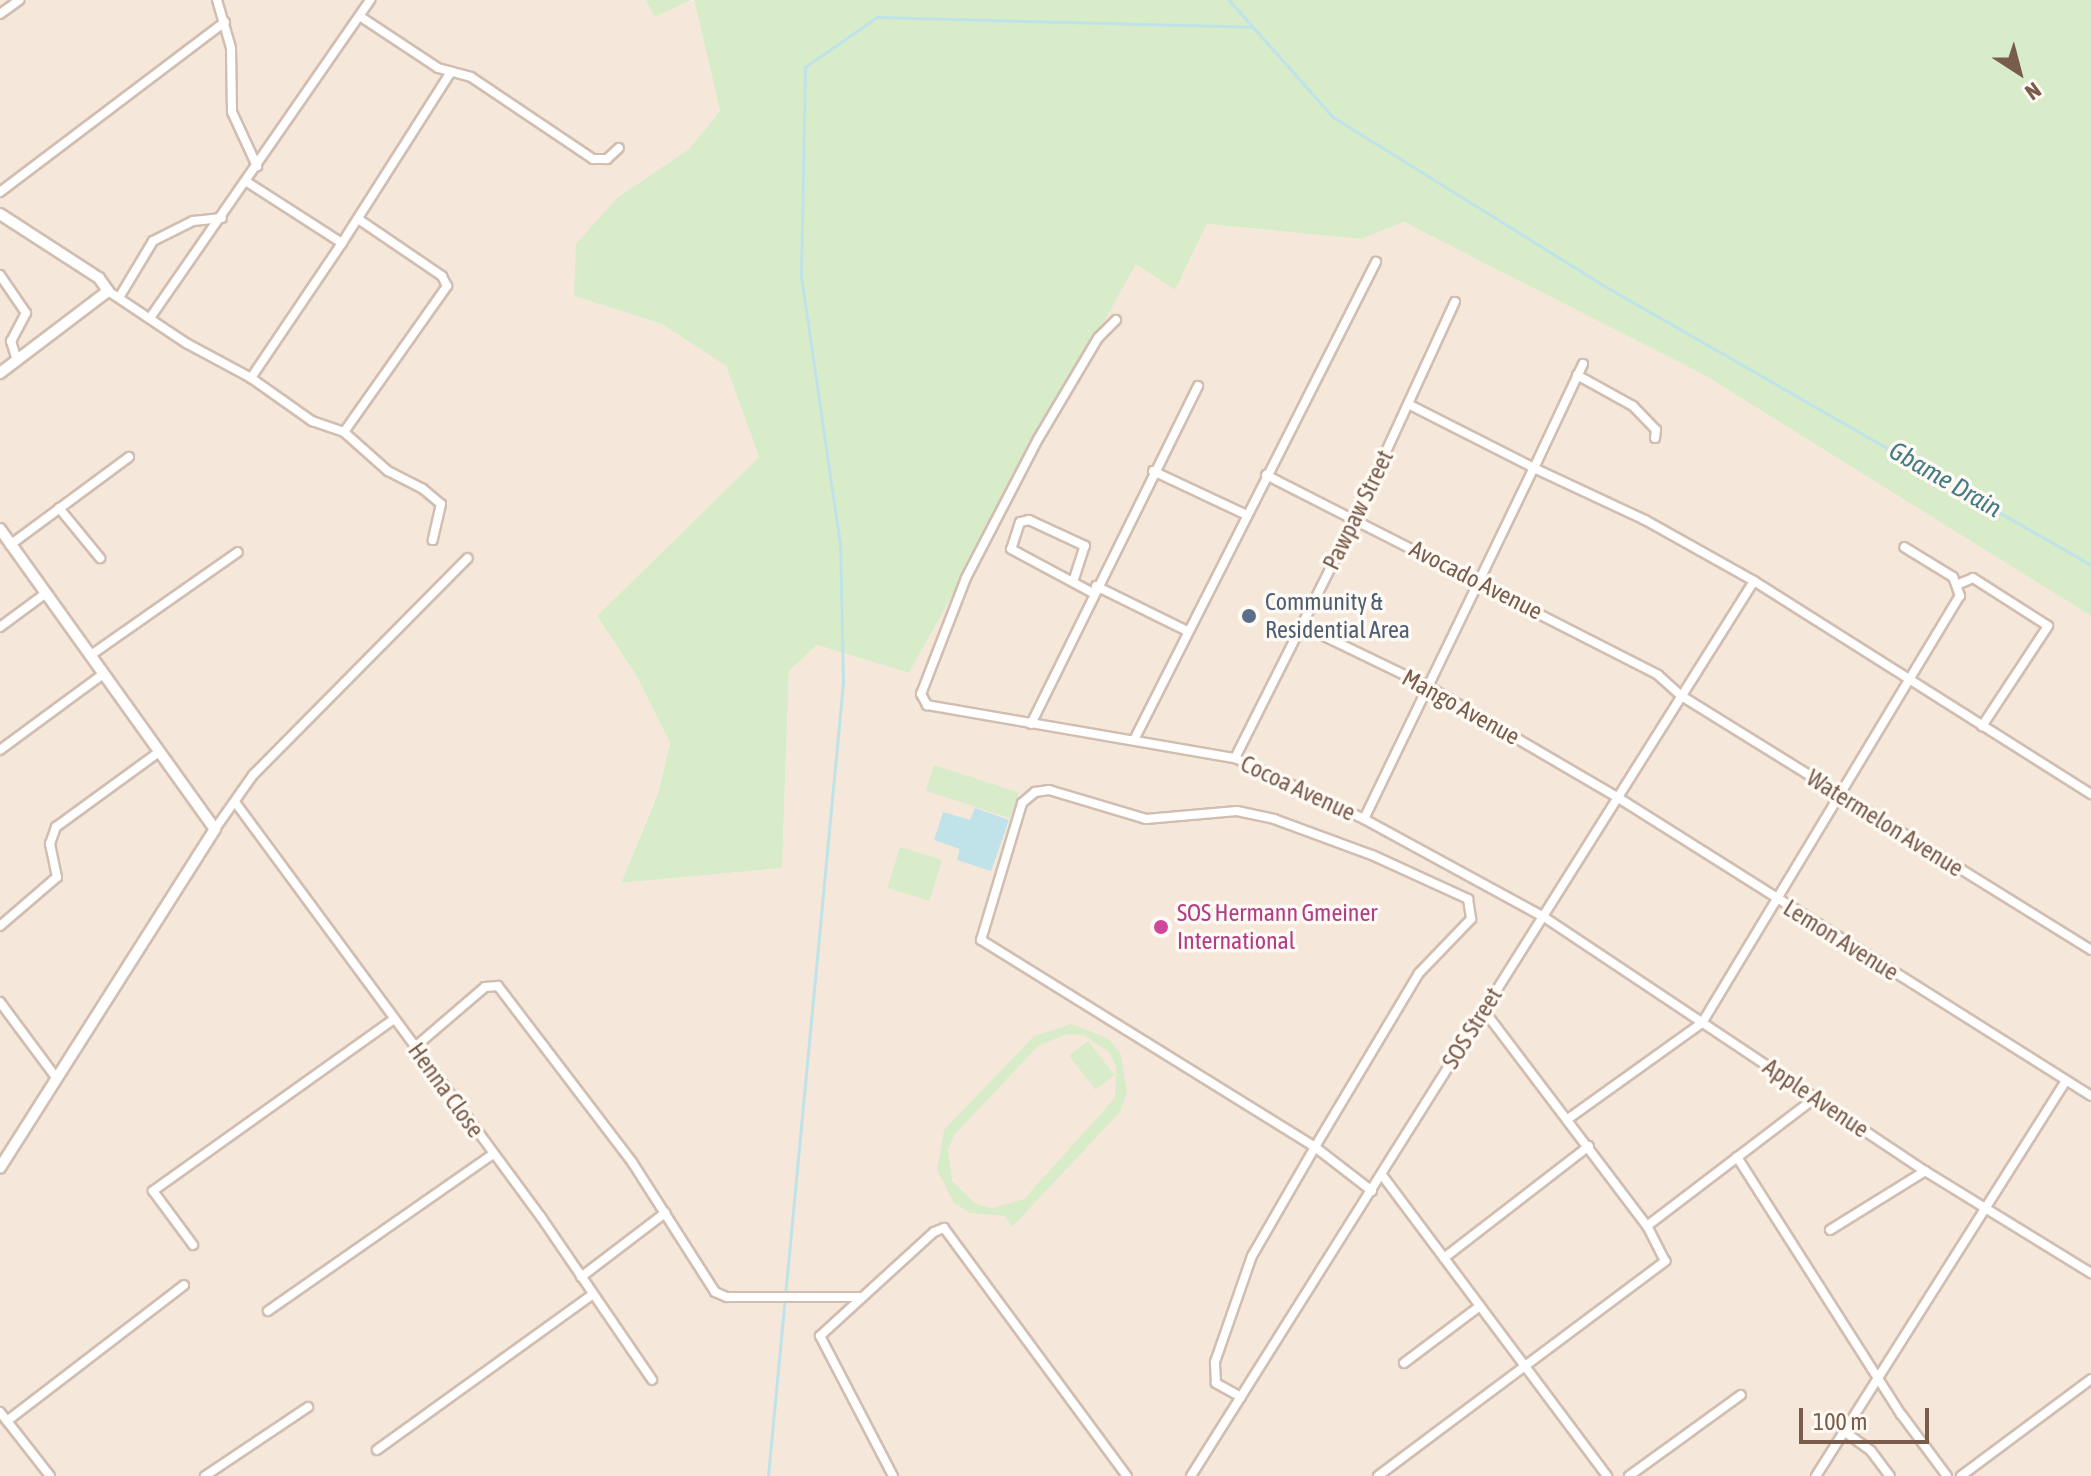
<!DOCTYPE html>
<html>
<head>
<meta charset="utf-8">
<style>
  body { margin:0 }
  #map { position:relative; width:2091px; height:1476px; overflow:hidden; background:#fdf6ec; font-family:"Asap Condensed",sans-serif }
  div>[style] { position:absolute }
  .residential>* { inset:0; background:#f5e8da }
  .green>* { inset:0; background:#d8ecc9; transform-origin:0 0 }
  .water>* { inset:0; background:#bfe3e8 }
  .stream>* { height:3px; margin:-1.5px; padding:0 1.5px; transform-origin:1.5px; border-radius:1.5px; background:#bfe3e8 }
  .roads { filter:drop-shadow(2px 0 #d1beb0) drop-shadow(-2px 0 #d1beb0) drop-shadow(0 2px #d1beb0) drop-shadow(0 -2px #d1beb0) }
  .minor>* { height:8px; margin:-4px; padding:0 4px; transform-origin:4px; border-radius:4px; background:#fff }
  .tertiary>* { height:10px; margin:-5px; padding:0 5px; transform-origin:5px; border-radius:5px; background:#fff }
  .dots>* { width:22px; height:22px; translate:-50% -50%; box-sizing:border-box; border:4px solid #fffaf3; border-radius:50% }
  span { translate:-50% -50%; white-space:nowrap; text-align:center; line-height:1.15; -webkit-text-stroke:7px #fffaf3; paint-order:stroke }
  .street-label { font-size:24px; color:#7a5c4d }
  .service-label { font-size:24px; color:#4e5e75 }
  .left { translate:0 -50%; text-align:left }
  .hotel-label { font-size:24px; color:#b23c85 }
  .water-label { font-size:26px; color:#437c86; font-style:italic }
  .north { position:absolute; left:1979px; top:32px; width:80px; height:80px; -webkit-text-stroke:6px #fffaf3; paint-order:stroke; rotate:144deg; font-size:22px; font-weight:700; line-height:32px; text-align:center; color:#7a5c4d }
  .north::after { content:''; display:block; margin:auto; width:28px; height:36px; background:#7a5c4d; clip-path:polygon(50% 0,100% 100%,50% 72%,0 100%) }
  .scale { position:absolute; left:1799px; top:1408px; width:130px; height:36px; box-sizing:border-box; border:4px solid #7a5c4d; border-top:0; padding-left:10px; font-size:24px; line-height:28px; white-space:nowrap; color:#7a5c4d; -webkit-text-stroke:6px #fffaf3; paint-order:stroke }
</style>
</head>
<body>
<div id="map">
  <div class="residential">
    <i style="clip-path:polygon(0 0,645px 0,655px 17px,694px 0,720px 111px,689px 149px,618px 197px,574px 296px,662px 324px,726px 366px,759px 457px,597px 616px,636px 675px,670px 743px,658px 792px,621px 883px,782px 868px,789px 671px,817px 645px,909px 673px,1136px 263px,1175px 290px,1207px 224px,1361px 239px,1404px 222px,1706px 376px,2091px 616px,2091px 1476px,0 1476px)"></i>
  </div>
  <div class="green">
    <i style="clip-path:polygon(645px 0,692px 0,655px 17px)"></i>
    <i style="clip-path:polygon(694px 0,2091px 0,2091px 616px,1706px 376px,1404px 222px,1361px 239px,1207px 224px,1175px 290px,1136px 264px,909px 673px,817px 645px,789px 671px,782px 868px,621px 883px,658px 793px,670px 743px,636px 675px,597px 616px,759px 457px,726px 366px,662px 324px,574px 296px,576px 244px,618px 197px,689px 149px,720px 111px)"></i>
    <i style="left:934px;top:765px;width:89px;height:27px;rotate:18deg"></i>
    <i style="left:900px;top:847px;width:44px;height:43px;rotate:17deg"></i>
    <i style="clip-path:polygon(evenodd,1072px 1024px,1109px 1039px,1121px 1055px,1127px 1093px,1120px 1112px,1012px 1227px,1005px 1216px,970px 1213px,954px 1203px,937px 1170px,944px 1130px,1034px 1036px,1072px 1024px,1067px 1034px,1083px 1035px,1109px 1052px,1116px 1066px,1115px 1098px,1024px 1199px,992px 1208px,976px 1204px,952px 1181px,948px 1149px,955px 1134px,1038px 1046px,1067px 1034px)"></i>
    <i style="left:1088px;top:1041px;width:43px;height:24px;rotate:52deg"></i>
  </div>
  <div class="water">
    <i style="clip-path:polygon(975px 808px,1009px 820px,991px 871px,957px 860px,960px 849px,934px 840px,943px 812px,970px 820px)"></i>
  </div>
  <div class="stream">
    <i style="left:1229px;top:0;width:157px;rotate:48.4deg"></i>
    <i style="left:1333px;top:117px;width:316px;rotate:31.9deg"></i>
    <i style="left:1601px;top:284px;width:565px;rotate:29.83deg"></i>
    <i style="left:768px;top:1476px;width:798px;rotate:-84.6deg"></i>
    <i style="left:843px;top:682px;width:138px;rotate:-91.2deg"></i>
    <i style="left:840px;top:544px;width:270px;rotate:-98.3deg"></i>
    <i style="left:801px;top:277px;width:210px;rotate:-88.9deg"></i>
    <i style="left:805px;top:67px;width:88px;rotate:-34.8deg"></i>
    <i style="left:877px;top:17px;width:376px;rotate:1.5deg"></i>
  </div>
  <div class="roads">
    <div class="minor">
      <i style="left:217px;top:0;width:50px;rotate:73.7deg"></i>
      <i style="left:231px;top:48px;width:64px;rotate:89.1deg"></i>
      <i style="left:232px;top:112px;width:60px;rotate:65.2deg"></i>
      <i style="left:0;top:14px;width:24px;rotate:-36deg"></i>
      <i style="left:361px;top:17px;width:92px;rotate:33.5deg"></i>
      <i style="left:438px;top:68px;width:34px;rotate:15deg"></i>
      <i style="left:471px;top:77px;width:147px;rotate:33.9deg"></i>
      <i style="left:593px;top:159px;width:14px"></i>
      <i style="left:607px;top:159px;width:16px;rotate:-43deg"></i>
      <i style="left:247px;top:182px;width:113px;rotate:32.7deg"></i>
      <i style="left:342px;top:243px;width:163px;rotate:124deg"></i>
      <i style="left:0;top:192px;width:282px;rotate:-37.1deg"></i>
      <i style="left:342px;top:243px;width:203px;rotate:-57.5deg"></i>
      <i style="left:0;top:275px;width:46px;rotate:55.6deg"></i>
      <i style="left:26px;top:313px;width:32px;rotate:118deg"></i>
      <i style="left:11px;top:341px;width:21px;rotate:73deg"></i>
      <i style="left:108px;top:291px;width:94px;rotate:33.7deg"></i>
      <i style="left:186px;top:343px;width:74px;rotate:28.3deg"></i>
      <i style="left:251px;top:378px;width:75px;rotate:35.2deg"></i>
      <i style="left:312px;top:421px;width:34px;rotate:19deg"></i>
      <i style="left:344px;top:432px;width:59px;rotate:41.6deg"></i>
      <i style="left:388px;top:471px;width:39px;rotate:27deg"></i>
      <i style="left:423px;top:489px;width:23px;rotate:40deg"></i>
      <i style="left:441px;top:504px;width:37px;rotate:103deg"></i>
      <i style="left:120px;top:296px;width:64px;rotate:-59deg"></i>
      <i style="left:153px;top:241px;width:45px;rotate:-26.6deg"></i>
      <i style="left:193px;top:221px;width:29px;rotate:-6deg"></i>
      <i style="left:150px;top:318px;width:387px;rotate:-55.3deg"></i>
      <i style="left:1116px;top:320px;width:25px;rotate:135deg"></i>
      <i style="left:1098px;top:338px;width:117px;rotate:120.7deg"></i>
      <i style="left:1038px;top:439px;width:157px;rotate:117.4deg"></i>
      <i style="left:966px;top:578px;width:124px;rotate:111.2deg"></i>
      <i style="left:921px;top:694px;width:13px;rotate:61deg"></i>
      <i style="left:927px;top:705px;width:313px;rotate:9.8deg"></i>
      <i style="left:1235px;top:758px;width:143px;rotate:25.3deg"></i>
      <i style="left:1364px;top:819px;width:205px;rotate:28.6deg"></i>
      <i style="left:1544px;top:917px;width:458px;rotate:33.7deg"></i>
      <i style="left:1925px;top:1171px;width:195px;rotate:31.6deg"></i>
      <i style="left:1577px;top:375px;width:64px;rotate:29deg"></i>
      <i style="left:1633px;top:406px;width:33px;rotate:46deg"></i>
      <i style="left:1656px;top:430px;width:8px;rotate:97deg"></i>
      <i style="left:1408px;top:404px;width:141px;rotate:26.9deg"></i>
      <i style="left:1534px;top:468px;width:115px;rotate:-64.8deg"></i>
      <i style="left:344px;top:432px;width:179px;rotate:-54.8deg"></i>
      <i style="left:447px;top:286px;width:11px;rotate:-117deg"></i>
      <i style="left:442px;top:276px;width:102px;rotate:-145.8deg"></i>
      <i style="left:1153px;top:471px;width:102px;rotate:25.1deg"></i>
      <i style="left:1266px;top:475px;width:440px;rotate:27deg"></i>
      <i style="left:1658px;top:675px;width:30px;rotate:42deg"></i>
      <i style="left:1680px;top:695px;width:484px;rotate:31.8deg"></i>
      <i style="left:59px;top:508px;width:65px;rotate:50.6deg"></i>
      <i style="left:10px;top:545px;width:148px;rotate:-36.5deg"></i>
      <i style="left:1073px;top:582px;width:38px;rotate:-72deg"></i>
      <i style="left:1085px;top:546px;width:62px;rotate:-155.1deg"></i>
      <i style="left:1029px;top:520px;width:9px;rotate:167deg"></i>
      <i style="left:1020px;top:522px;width:28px;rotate:108deg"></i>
      <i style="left:1011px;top:549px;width:93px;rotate:28.2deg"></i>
      <i style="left:1959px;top:584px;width:15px;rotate:-23deg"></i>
      <i style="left:1973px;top:578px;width:89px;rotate:32.6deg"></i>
      <i style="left:2048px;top:626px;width:120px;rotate:123.4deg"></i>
      <i style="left:1096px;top:586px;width:102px;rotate:26.3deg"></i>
      <i style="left:1301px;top:625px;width:140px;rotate:25.8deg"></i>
      <i style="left:1427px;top:686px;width:220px;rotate:30.3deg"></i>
      <i style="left:1617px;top:797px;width:560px;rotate:32.24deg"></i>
      <i style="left:0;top:627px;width:56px;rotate:-36.3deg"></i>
      <i style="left:91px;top:655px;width:179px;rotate:-35deg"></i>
      <i style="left:1031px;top:724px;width:377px;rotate:-63.7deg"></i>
      <i style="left:1134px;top:740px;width:536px;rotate:-63.15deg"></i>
      <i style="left:0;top:750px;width:128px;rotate:-36.4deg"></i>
      <i style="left:1235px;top:758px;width:267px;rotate:-63.3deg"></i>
      <i style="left:1355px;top:519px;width:239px;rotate:-65.3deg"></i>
      <i style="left:1049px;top:790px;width:101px;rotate:16.6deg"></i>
      <i style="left:1146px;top:819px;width:91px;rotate:-5deg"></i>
      <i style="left:1237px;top:811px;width:38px;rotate:12deg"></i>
      <i style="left:1274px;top:819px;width:104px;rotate:20.2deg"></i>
      <i style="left:1372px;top:855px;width:106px;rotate:24.6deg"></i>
      <i style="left:1468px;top:899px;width:20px;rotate:81deg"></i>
      <i style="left:1471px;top:919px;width:75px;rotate:133.9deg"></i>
      <i style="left:1419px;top:973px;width:203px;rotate:120.9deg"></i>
      <i style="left:1315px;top:1147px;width:393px;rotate:-148.2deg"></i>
      <i style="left:981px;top:940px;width:143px;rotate:-73.3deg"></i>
      <i style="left:1022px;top:803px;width:17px;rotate:-40deg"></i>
      <i style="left:1035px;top:792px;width:14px;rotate:-8deg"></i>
      <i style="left:235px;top:802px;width:516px;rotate:53.6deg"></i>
      <i style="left:541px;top:1217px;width:197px;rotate:55.7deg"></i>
      <i style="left:1364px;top:819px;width:390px;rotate:-64.2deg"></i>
      <i style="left:1534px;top:468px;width:123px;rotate:25.1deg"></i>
      <i style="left:1645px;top:520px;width:125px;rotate:29.2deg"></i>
      <i style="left:1754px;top:581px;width:399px;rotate:32.3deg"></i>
      <i style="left:215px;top:829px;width:66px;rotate:-54.9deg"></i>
      <i style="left:253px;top:775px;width:305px;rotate:-45.3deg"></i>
      <i style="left:0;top:926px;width:75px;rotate:-40.7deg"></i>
      <i style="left:57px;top:877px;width:34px;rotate:-102deg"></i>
      <i style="left:50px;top:844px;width:18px;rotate:-71deg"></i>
      <i style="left:56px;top:827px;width:127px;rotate:-36.1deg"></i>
      <i style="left:0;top:1002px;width:92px;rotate:53.4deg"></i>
      <i style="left:415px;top:1047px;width:92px;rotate:-40.6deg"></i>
      <i style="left:485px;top:987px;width:13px;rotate:-4deg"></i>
      <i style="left:498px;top:986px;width:221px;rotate:52.7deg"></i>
      <i style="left:632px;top:1162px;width:154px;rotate:57.4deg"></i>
      <i style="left:715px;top:1292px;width:13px;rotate:23deg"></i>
      <i style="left:727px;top:1297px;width:132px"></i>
      <i style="left:1568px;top:1119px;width:165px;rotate:-35.6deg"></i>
      <i style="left:1702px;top:1023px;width:499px;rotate:-58.9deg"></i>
      <i style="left:1960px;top:596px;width:20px;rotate:-110deg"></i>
      <i style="left:1953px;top:577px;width:57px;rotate:-148.5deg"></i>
      <i style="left:1737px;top:1157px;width:305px;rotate:57.5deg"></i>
      <i style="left:1901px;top:1414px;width:77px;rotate:53.4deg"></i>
      <i style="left:1382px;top:1175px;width:376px;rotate:53.2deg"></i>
      <i style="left:1647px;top:1226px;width:210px;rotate:-37.3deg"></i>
      <i style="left:1830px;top:1230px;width:112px;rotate:-31.8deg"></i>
      <i style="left:193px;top:1245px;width:67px;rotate:-126.5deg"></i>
      <i style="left:153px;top:1191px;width:296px;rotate:-35.5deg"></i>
      <i style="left:1444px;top:1258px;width:183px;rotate:-37.7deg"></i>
      <i style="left:581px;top:1277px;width:106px;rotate:-37.3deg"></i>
      <i style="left:268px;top:1311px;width:274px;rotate:-34.9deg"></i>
      <i style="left:1404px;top:1363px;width:95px;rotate:-36.9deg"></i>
      <i style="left:1241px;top:1397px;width:29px;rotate:-151deg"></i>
      <i style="left:1216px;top:1383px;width:21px;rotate:-93deg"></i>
      <i style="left:1215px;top:1362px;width:112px;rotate:-70.8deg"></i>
      <i style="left:1252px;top:1256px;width:126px;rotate:-60deg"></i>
      <i style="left:1315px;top:1147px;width:72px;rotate:37.7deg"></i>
      <i style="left:0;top:1412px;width:81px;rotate:52deg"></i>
      <i style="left:7px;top:1421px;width:223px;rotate:-37.5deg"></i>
      <i style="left:1845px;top:1432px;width:32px;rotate:36deg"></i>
      <i style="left:1871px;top:1451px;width:31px;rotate:53deg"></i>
      <i style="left:377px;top:1450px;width:266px;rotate:-35.8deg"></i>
      <i style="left:205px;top:1476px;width:124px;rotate:-33.8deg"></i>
      <i style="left:893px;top:1476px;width:158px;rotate:-117.5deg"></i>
      <i style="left:820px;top:1336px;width:154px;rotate:-42.4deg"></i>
      <i style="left:934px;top:1232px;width:11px;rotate:-22deg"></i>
      <i style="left:944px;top:1228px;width:308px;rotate:53.6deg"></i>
      <i style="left:1191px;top:1476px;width:1057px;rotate:-57.83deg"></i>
      <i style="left:1378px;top:1476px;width:359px;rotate:-36.8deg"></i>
      <i style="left:1665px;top:1261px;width:39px;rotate:-117deg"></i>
      <i style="left:1647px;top:1226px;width:272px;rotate:-127.1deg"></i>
      <i style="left:1629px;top:1476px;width:138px;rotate:-35.9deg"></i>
      <i style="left:1816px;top:1476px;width:467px;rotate:-57.7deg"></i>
      <i style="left:1961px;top:1476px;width:162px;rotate:-36.7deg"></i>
    </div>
    <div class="tertiary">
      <i style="left:0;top:214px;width:118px;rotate:32.9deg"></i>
      <i style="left:99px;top:278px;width:16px;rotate:55deg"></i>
      <i style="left:108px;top:291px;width:136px;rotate:142.8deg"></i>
      <i style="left:0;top:529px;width:369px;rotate:54.4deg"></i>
      <i style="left:215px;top:829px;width:401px;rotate:122.4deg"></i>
    </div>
  </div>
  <div class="dots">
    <i style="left:1249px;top:616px;background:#5c6f8a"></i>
    <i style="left:1161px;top:927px;background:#d1479c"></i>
  </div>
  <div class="street-label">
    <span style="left:1358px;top:510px;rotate:-64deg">Pawpaw Street</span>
    <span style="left:1476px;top:580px;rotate:27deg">Avocado Avenue</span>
    <span style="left:1461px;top:707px;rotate:29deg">Mango Avenue</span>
    <span style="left:1298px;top:788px;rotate:25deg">Cocoa Avenue</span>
    <span style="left:1885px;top:823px;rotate:32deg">Watermelon Avenue</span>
    <span style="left:1841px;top:940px;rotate:32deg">Lemon Avenue</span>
    <span style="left:1472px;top:1028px;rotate:-58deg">SOS Street</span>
    <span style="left:446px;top:1090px;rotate:54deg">Henna Close</span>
    <span style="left:1816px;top:1098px;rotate:34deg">Apple Avenue</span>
  </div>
  <div class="service-label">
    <span class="left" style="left:1265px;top:616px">Community &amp;<br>Residential Area</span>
  </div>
  <div class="hotel-label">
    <span class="left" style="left:1177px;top:927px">SOS Hermann Gmeiner<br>International</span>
  </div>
  <div class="water-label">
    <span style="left:1945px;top:480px;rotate:30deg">Gbame Drain</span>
  </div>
  <div class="north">N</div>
  <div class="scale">100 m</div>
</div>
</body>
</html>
